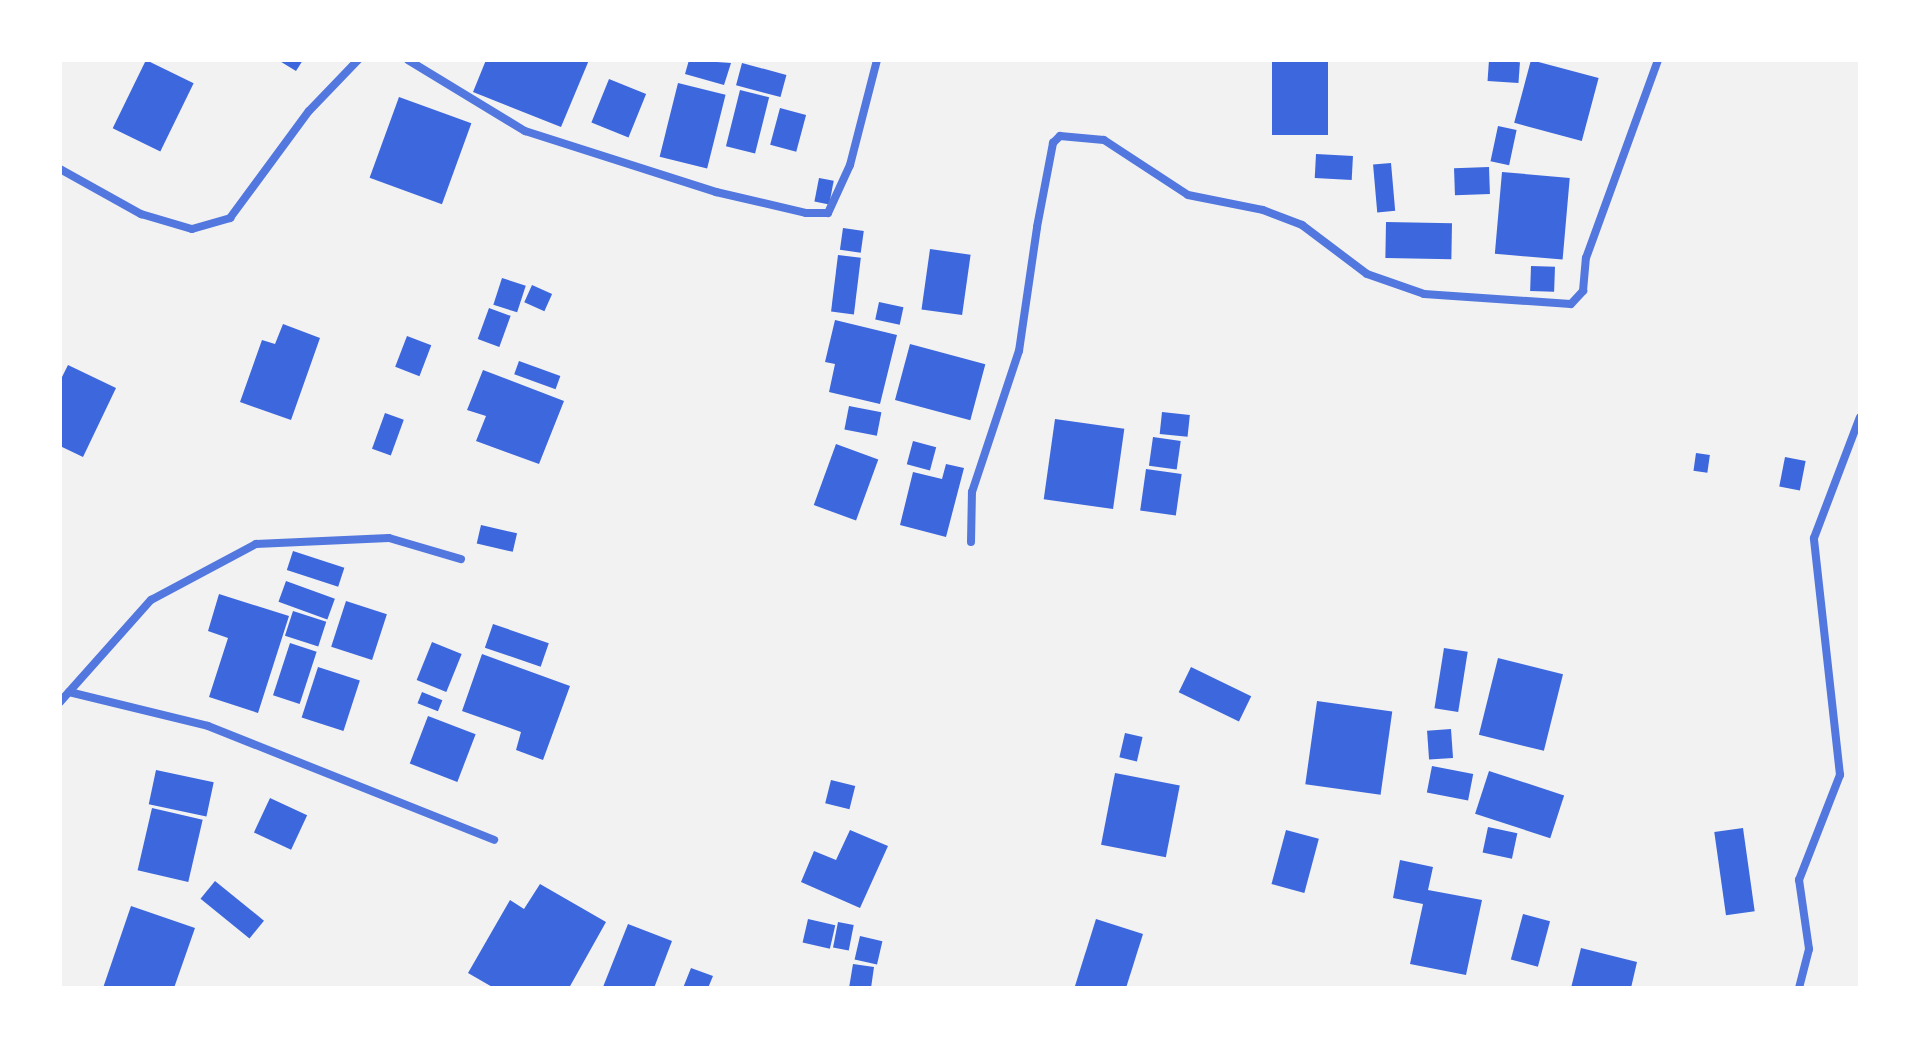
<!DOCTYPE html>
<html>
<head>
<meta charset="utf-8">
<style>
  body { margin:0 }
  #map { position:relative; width:1920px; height:1048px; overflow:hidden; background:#f2f2f2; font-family:Lora,serif }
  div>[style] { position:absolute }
  .building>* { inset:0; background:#3d67dc; transform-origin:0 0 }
  .minor>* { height:8px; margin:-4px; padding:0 4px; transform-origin:4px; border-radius:4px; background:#5277de }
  span { translate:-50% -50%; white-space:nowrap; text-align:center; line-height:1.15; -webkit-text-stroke:8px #fff; paint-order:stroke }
  .frame { position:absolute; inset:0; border:62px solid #fff; pointer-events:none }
</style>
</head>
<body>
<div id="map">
  <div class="building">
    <i style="left:146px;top:60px;width:53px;height:76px;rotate:26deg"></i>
    <i style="clip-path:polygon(278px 60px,303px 60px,296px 71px)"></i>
    <i style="clip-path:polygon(486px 60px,589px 60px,561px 127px,473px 92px)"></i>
    <i style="clip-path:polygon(689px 60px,731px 63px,724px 85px,685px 74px)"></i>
    <i style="left:1272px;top:60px;width:56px;height:75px"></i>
    <i style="left:1489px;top:60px;width:31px;height:21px;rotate:4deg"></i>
    <i style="left:1531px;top:60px;width:70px;height:65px;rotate:15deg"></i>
    <i style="left:742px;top:63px;width:46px;height:23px;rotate:15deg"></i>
    <i style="left:609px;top:79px;width:40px;height:47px;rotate:22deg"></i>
    <i style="left:678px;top:83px;width:49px;height:76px;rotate:14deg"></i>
    <i style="left:740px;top:90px;width:30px;height:58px;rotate:14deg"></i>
    <i style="left:399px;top:97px;width:77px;height:86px;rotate:20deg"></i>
    <i style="left:780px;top:108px;width:27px;height:38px;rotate:15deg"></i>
    <i style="left:1498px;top:126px;width:19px;height:36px;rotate:12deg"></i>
    <i style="left:1316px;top:154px;width:37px;height:24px;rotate:3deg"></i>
    <i style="left:1391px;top:163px;width:48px;height:18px;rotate:85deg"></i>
    <i style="left:1489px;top:167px;width:27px;height:35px;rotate:88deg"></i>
    <i style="left:1502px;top:172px;width:68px;height:82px;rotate:5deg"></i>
    <i style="left:819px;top:178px;width:15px;height:24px;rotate:11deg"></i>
    <i style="left:1386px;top:222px;width:66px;height:36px;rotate:1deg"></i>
    <i style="left:843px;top:228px;width:21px;height:22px;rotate:8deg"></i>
    <i style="left:930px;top:249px;width:41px;height:61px;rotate:8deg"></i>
    <i style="left:838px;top:255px;width:23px;height:57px;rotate:7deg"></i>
    <i style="left:1531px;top:266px;width:24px;height:25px;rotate:2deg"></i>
    <i style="left:502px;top:278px;width:25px;height:28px;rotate:18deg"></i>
    <i style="left:532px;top:285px;width:22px;height:19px;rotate:24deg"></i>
    <i style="left:879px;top:302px;width:25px;height:18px;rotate:12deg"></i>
    <i style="left:489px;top:308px;width:23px;height:33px;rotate:20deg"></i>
    <i style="clip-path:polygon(835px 320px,897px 335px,880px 404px,829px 392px,835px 364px,825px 362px)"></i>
    <i style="clip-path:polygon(283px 324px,320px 338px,291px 420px,240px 402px,262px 340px,275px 344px)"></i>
    <i style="left:407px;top:336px;width:26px;height:33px;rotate:21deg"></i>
    <i style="left:910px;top:344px;width:78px;height:58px;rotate:15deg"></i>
    <i style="left:519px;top:361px;width:44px;height:14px;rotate:20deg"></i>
    <i style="clip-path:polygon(68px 365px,116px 388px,83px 457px,60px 446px,60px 381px)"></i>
    <i style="clip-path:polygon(483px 370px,564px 401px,539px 464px,476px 441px,486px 416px,467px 410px)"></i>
    <i style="left:849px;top:406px;width:33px;height:24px;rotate:11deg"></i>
    <i style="left:1162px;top:412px;width:28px;height:22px;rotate:6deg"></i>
    <i style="left:385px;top:413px;width:20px;height:38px;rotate:20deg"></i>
    <i style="left:1055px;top:419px;width:70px;height:81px;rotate:8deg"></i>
    <i style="left:1153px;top:437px;width:28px;height:29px;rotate:8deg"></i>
    <i style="left:913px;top:441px;width:24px;height:24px;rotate:15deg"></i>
    <i style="left:836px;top:444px;width:45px;height:65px;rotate:20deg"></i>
    <i style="left:1696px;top:453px;width:14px;height:18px;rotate:8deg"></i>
    <i style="left:1785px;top:457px;width:21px;height:30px;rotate:11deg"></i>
    <i style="clip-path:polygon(946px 464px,964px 468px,946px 537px,900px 525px,913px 472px,942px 479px)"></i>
    <i style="left:1146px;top:469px;width:36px;height:42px;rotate:8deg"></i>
    <i style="left:481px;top:525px;width:37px;height:19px;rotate:13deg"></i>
    <i style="left:293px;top:551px;width:54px;height:20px;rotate:18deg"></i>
    <i style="left:286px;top:581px;width:52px;height:22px;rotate:20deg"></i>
    <i style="clip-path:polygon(219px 594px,289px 616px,258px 713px,209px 697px,228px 638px,208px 631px)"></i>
    <i style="left:346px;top:601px;width:43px;height:48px;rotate:18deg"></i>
    <i style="left:293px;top:611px;width:35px;height:26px;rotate:18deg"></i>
    <i style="left:493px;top:624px;width:59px;height:25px;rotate:19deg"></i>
    <i style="left:432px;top:642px;width:32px;height:41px;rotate:22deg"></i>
    <i style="left:290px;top:643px;width:28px;height:55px;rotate:18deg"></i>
    <i style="left:1444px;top:648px;width:24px;height:61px;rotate:9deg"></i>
    <i style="clip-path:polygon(482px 654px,570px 686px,543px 760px,516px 750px,521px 732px,462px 711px)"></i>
    <i style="left:1498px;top:658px;width:67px;height:79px;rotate:14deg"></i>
    <i style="left:318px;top:667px;width:44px;height:53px;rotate:18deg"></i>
    <i style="left:1191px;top:667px;width:67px;height:28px;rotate:26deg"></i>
    <i style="left:422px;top:692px;width:22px;height:12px;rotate:22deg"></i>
    <i style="left:1317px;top:701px;width:76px;height:84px;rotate:8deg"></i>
    <i style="left:428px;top:716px;width:51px;height:51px;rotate:21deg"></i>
    <i style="left:1451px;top:729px;width:29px;height:24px;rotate:86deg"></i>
    <i style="left:1125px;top:733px;width:18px;height:25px;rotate:13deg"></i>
    <i style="left:1432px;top:766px;width:42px;height:27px;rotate:11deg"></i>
    <i style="left:156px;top:770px;width:59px;height:35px;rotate:12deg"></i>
    <i style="left:1489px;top:771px;width:79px;height:45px;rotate:18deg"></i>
    <i style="left:1115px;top:773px;width:66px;height:73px;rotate:11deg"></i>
    <i style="left:831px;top:780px;width:25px;height:24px;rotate:14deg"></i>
    <i style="left:270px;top:798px;width:41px;height:38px;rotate:25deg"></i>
    <i style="left:152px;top:808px;width:52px;height:64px;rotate:13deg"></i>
    <i style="left:1488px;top:827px;width:30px;height:26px;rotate:12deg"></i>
    <i style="left:1743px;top:828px;width:84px;height:29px;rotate:82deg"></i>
    <i style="clip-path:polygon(850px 830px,888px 846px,860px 908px,801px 882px,814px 851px,836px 860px)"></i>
    <i style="left:1286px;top:830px;width:34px;height:56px;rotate:15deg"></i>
    <i style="clip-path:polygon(1400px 860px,1433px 867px,1428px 890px,1482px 900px,1466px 975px,1410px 964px,1423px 904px,1393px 898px)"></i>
    <i style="left:215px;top:881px;width:63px;height:23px;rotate:39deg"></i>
    <i style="clip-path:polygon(540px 884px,606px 922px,569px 988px,494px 988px,468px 973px,510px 900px,524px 909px)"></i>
    <i style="clip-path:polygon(131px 906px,195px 928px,174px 988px,103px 988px)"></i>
    <i style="left:1523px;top:914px;width:28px;height:47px;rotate:15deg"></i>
    <i style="left:808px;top:919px;width:28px;height:24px;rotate:13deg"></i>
    <i style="clip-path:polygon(1096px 919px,1143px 934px,1126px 988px,1075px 986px)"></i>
    <i style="left:838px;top:922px;width:16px;height:26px;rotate:11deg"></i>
    <i style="clip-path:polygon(628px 924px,672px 941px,654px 988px,603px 987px)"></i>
    <i style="left:860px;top:936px;width:23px;height:24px;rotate:13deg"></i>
    <i style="clip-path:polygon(1581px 948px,1637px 962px,1631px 988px,1571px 988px)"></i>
    <i style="clip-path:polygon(853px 964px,874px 967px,871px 988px,849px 988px)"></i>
    <i style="clip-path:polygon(691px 968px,713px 976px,708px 988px,683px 988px)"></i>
  </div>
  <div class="minor">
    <i style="left:408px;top:60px;width:137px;rotate:31.3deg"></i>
    <i style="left:525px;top:131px;width:201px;rotate:17.7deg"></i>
    <i style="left:716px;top:192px;width:92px;rotate:13.1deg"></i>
    <i style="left:806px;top:213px;width:22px"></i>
    <i style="left:828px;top:213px;width:53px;rotate:-65.4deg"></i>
    <i style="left:850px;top:165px;width:108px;rotate:-75.6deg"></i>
    <i style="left:60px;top:169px;width:93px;rotate:29.1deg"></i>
    <i style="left:141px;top:214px;width:53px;rotate:16.4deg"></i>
    <i style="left:192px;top:229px;width:40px;rotate:-16deg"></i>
    <i style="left:230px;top:218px;width:133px;rotate:-53.6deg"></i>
    <i style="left:309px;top:111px;width:71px;rotate:-46.1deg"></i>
    <i style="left:971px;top:542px;width:50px;rotate:-88.9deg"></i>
    <i style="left:972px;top:492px;width:149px;rotate:-71.6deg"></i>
    <i style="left:1019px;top:351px;width:125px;rotate:-81.7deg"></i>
    <i style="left:1037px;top:227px;width:86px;rotate:-79.2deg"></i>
    <i style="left:1053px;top:143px;width:10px;rotate:-45deg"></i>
    <i style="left:1060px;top:136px;width:44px;rotate:5.2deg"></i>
    <i style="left:1104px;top:140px;width:100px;rotate:33.2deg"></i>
    <i style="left:1188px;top:195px;width:76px;rotate:11.3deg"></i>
    <i style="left:1263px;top:210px;width:42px;rotate:21deg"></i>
    <i style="left:1302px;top:225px;width:81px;rotate:37deg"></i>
    <i style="left:1367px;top:274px;width:60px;rotate:19.3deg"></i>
    <i style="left:1424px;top:294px;width:147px;rotate:3.9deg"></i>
    <i style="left:1571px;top:304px;width:18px;rotate:-47deg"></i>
    <i style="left:1583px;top:291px;width:33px;rotate:-85deg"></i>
    <i style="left:1586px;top:258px;width:211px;rotate:-70deg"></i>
    <i style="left:69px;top:692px;width:143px;rotate:13.7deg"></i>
    <i style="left:208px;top:726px;width:308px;rotate:21.7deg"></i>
    <i style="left:60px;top:702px;width:137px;rotate:-48.3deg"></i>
    <i style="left:151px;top:600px;width:119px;rotate:-28.1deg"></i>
    <i style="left:256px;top:544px;width:133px;rotate:-2.6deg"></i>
    <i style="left:389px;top:538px;width:75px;rotate:16.3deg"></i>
    <i style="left:1799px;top:988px;width:40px;rotate:-75.6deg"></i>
    <i style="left:1809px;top:949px;width:70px;rotate:-98.2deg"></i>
    <i style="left:1799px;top:880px;width:113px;rotate:-68.7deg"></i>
    <i style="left:1840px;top:775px;width:238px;rotate:-96.3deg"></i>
    <i style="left:1814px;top:538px;width:129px;rotate:-69.2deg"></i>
  </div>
  <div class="frame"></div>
</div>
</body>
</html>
